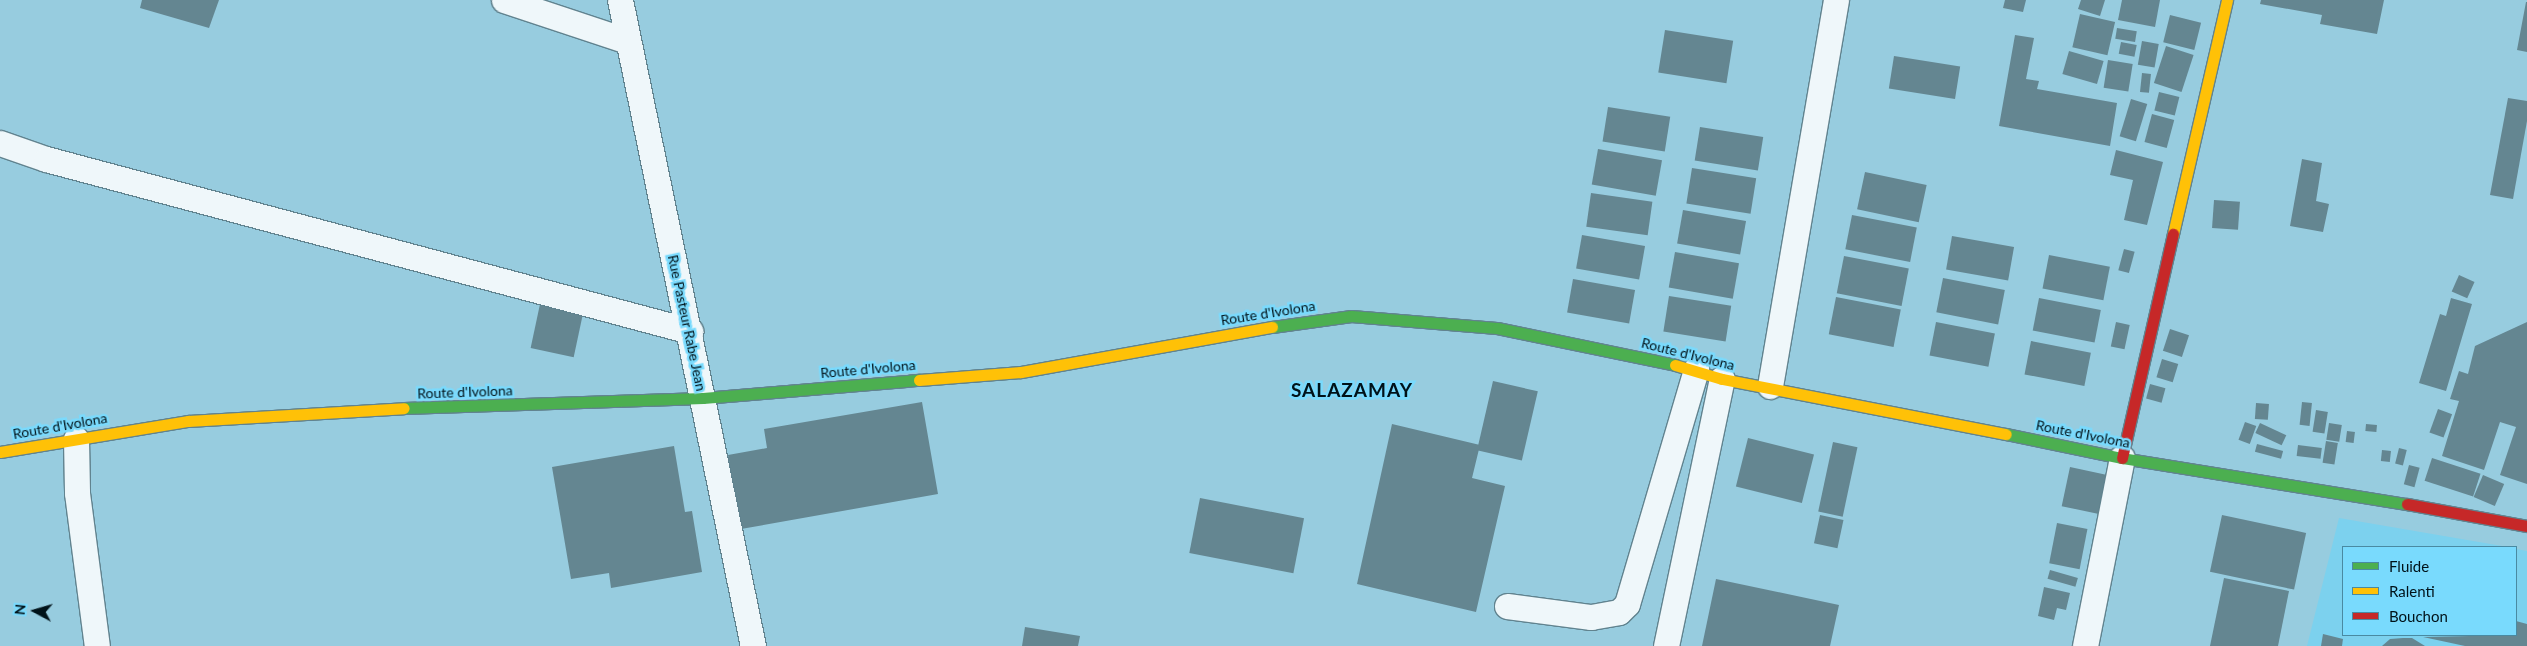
<!DOCTYPE html>
<html>
<head>
<meta charset="utf-8">
<style>
  body { margin:0 }
  #map { position:relative; width:2527px; height:646px; overflow:hidden; background:#97ccdf; font-family:Lato,sans-serif }
  div>[style] { position:absolute }
  .built>* { inset:0; background:#7cd1ee }
  .building>* { inset:0; background:#648691; transform-origin:0 0 }
  .roads { filter:drop-shadow(1px 0 #61838f) drop-shadow(-1px 0 #61838f) drop-shadow(0 1px #61838f) drop-shadow(0 -1px #61838f) }
  .street>* { height:25px; margin:-12.5px; padding:0 12.5px; transform-origin:12.5px; border-radius:12.5px; background:#eff7fa }
  .fast>* { height:11px; margin:-5.5px; padding:0 5.5px; transform-origin:5.5px; border-radius:5.5px; background:#4caf50 }
  .slow>* { height:11px; margin:-5.5px; padding:0 5.5px; transform-origin:5.5px; border-radius:5.5px; background:#ffc107 }
  .jam>* { height:11px; margin:-5.5px; padding:0 5.5px; transform-origin:5.5px; border-radius:5.5px; background:#c62828 }
  span { translate:-50% -50%; white-space:nowrap; text-align:center; line-height:1.15; -webkit-text-stroke:5px #79dafd; paint-order:stroke }
  .street-label { font-size:14px; color:#001219 }
  .district-label { font-size:19px; color:#001219; font-weight:700; letter-spacing:1px }
  .legend { position:absolute; left:2342px; top:546px; width:175px; height:90px; box-sizing:border-box; background:#79dafd; border:1px solid #498aa2; margin:0; padding:6px 9px; list-style:none; font-size:15px; color:#001219 }
  .legend li { display:flex; align-items:center; gap:10px; height:25px }
  .legend b { width:25px; border:1px solid #498aa2 }
  .north { position:absolute; left:10px; top:586px; width:50px; height:50px; -webkit-text-stroke:4px #79dafd; paint-order:stroke; rotate:276deg; font-size:14px; font-weight:700; line-height:20px; text-align:center; color:#001219 }
  .north::after { content:''; display:block; margin:auto; width:18px; height:22px; background:#001219; clip-path:polygon(50% 0,100% 100%,50% 72%,0 100%) }
</style>
</head>
<body>
<div id="map">
  <div class="built">
    <i style="clip-path:polygon(2339px 518px,2508px 547px,2343px 547px,2343px 635px,2516px 635px,2516px 549px,2527px 551px,2527px 646px,2307px 646px)"></i>
  </div>
  <div class="building">
    <i style="clip-path:polygon(142px 0,219px 0,209px 28px,140px 8px)"></i>
    <i style="clip-path:polygon(2005px 0,2026px 0,2023px 12px,2003px 8px)"></i>
    <i style="clip-path:polygon(2081px 0,2105px 0,2100px 16px,2078px 9px)"></i>
    <i style="clip-path:polygon(2122px 0,2160px 0,2155px 27px,2118px 20px)"></i>
    <i style="clip-path:polygon(2261px 0,2384px 0,2377px 34px,2320px 24px,2322px 15px,2260px 4px)"></i>
    <i style="clip-path:polygon(2526px 2px,2527px 2px,2527px 52px,2517px 50px)"></i>
    <i style="left:2080px;top:14px;width:36px;height:34px;rotate:13deg"></i>
    <i style="left:2170px;top:15px;width:32px;height:28px;rotate:14deg"></i>
    <i style="left:2117px;top:28px;width:20px;height:11px;rotate:9deg"></i>
    <i style="left:1665px;top:30px;width:69px;height:43px;rotate:9deg"></i>
    <i style="clip-path:polygon(2015px 35px,2034px 38px,2026px 79px,2039px 81px,2037px 89px,2117px 103px,2110px 146px,1999px 126px)"></i>
    <i style="left:2142px;top:41px;width:17px;height:24px;rotate:10deg"></i>
    <i style="left:2121px;top:42px;width:16px;height:12px;rotate:11deg"></i>
    <i style="left:2166px;top:46px;width:29px;height:39px;rotate:18deg"></i>
    <i style="left:2069px;top:51px;width:36px;height:24px;rotate:16deg"></i>
    <i style="left:1894px;top:56px;width:67px;height:33px;rotate:9deg"></i>
    <i style="left:2108px;top:60px;width:25px;height:28px;rotate:9deg"></i>
    <i style="left:2142px;top:73px;width:9px;height:19px;rotate:6deg"></i>
    <i style="left:2159px;top:92px;width:21px;height:19px;rotate:14deg"></i>
    <i style="clip-path:polygon(2508px 98px,2527px 101px,2527px 121px,2513px 199px,2490px 195px)"></i>
    <i style="left:2131px;top:99px;width:17px;height:39px;rotate:17deg"></i>
    <i style="left:1608px;top:107px;width:63px;height:35px;rotate:9deg"></i>
    <i style="left:2152px;top:114px;width:23px;height:29px;rotate:15deg"></i>
    <i style="left:1700px;top:127px;width:64px;height:34px;rotate:9deg"></i>
    <i style="left:1598px;top:149px;width:65px;height:36px;rotate:10deg"></i>
    <i style="clip-path:polygon(2116px 150px,2163px 162px,2147px 225px,2124px 220px,2133px 180px,2110px 175px)"></i>
    <i style="clip-path:polygon(2302px 159px,2322px 163px,2316px 201px,2329px 204px,2323px 232px,2290px 226px)"></i>
    <i style="left:1692px;top:168px;width:65px;height:36px;rotate:9deg"></i>
    <i style="left:1865px;top:172px;width:63px;height:38px;rotate:12deg"></i>
    <i style="left:1591px;top:193px;width:62px;height:34px;rotate:8deg"></i>
    <i style="left:2214px;top:200px;width:26px;height:28px;rotate:4deg"></i>
    <i style="left:1683px;top:210px;width:64px;height:34px;rotate:10deg"></i>
    <i style="left:1852px;top:215px;width:66px;height:35px;rotate:11deg"></i>
    <i style="left:1582px;top:235px;width:64px;height:34px;rotate:10deg"></i>
    <i style="left:1952px;top:236px;width:63px;height:34px;rotate:10deg"></i>
    <i style="left:2124px;top:249px;width:11px;height:22px;rotate:15deg"></i>
    <i style="left:1675px;top:252px;width:65px;height:36px;rotate:10deg"></i>
    <i style="left:2049px;top:255px;width:62px;height:34px;rotate:11deg"></i>
    <i style="left:1844px;top:256px;width:66px;height:38px;rotate:11deg"></i>
    <i style="left:2459px;top:275px;width:17px;height:18px;rotate:24deg"></i>
    <i style="left:1943px;top:278px;width:63px;height:35px;rotate:11deg"></i>
    <i style="left:1573px;top:279px;width:63px;height:34px;rotate:10deg"></i>
    <i style="left:1669px;top:296px;width:63px;height:36px;rotate:9deg"></i>
    <i style="left:1836px;top:297px;width:66px;height:38px;rotate:11deg"></i>
    <i style="left:2039px;top:298px;width:63px;height:33px;rotate:11deg"></i>
    <i style="clip-path:polygon(2451px 298px,2472px 304px,2446px 391px,2419px 383px,2440px 314px,2446px 316px)"></i>
    <i style="left:540px;top:304px;width:44px;height:45px;rotate:12deg"></i>
    <i style="left:1936px;top:322px;width:60px;height:34px;rotate:11deg"></i>
    <i style="left:2116px;top:322px;width:14px;height:25px;rotate:12deg"></i>
    <i style="clip-path:polygon(2527px 322px,2527px 484px,2500px 475px,2516px 427px,2500px 422px,2484px 470px,2442px 456px,2459px 401px,2450px 399px,2459px 371px,2468px 374px,2475px 346px)"></i>
    <i style="left:2170px;top:329px;width:20px;height:23px;rotate:18deg"></i>
    <i style="left:2031px;top:341px;width:61px;height:34px;rotate:11deg"></i>
    <i style="left:2162px;top:359px;width:17px;height:19px;rotate:17deg"></i>
    <i style="left:1493px;top:381px;width:46px;height:71px;rotate:13deg"></i>
    <i style="left:2150px;top:384px;width:16px;height:15px;rotate:15deg"></i>
    <i style="clip-path:polygon(922px 402px,938px 494px,741px 529px,728px 455px,767px 448px,764px 429px)"></i>
    <i style="left:2302px;top:402px;width:10px;height:23px;rotate:6deg"></i>
    <i style="left:2256px;top:403px;width:13px;height:16px;rotate:4deg"></i>
    <i style="left:2438px;top:409px;width:15px;height:25px;rotate:20deg"></i>
    <i style="left:2316px;top:410px;width:12px;height:22px;rotate:9deg"></i>
    <i style="left:2245px;top:422px;width:12px;height:19px;rotate:20deg"></i>
    <i style="left:2260px;top:423px;width:29px;height:11px;rotate:25deg"></i>
    <i style="left:2329px;top:423px;width:13px;height:17px;rotate:9deg"></i>
    <i style="clip-path:polygon(1392px 424px,1480px 445px,1472px 478px,1505px 486px,1476px 612px,1357px 584px)"></i>
    <i style="left:2366px;top:424px;width:11px;height:7px;rotate:5deg"></i>
    <i style="left:2347px;top:431px;width:8px;height:11px;rotate:7deg"></i>
    <i style="left:1748px;top:438px;width:68px;height:50px;rotate:14deg"></i>
    <i style="left:2326px;top:441px;width:12px;height:22px;rotate:9deg"></i>
    <i style="left:1833px;top:442px;width:25px;height:71px;rotate:12deg"></i>
    <i style="left:2257px;top:444px;width:27px;height:8px;rotate:15deg"></i>
    <i style="left:2298px;top:445px;width:24px;height:11px;rotate:7deg"></i>
    <i style="clip-path:polygon(674px 446px,685px 512px,692px 511px,702px 572px,611px 588px,609px 573px,571px 579px,552px 467px)"></i>
    <i style="left:2399px;top:448px;width:8px;height:16px;rotate:14deg"></i>
    <i style="left:2382px;top:450px;width:9px;height:11px;rotate:6deg"></i>
    <i style="left:2432px;top:458px;width:51px;height:24px;rotate:18deg"></i>
    <i style="left:2409px;top:465px;width:11px;height:20px;rotate:15deg"></i>
    <i style="left:2070px;top:467px;width:38px;height:40px;rotate:12deg"></i>
    <i style="left:2483px;top:475px;width:23px;height:24px;rotate:23deg"></i>
    <i style="left:1200px;top:498px;width:106px;height:56px;rotate:11deg"></i>
    <i style="left:1820px;top:515px;width:24px;height:29px;rotate:12deg"></i>
    <i style="left:2222px;top:515px;width:86px;height:58px;rotate:12deg"></i>
    <i style="left:2057px;top:523px;width:31px;height:41px;rotate:11deg"></i>
    <i style="left:2050px;top:570px;width:29px;height:9px;rotate:16deg"></i>
    <i style="clip-path:polygon(2224px 578px,2289px 591px,2278px 646px,2210px 646px)"></i>
    <i style="clip-path:polygon(1716px 579px,1839px 605px,1830px 646px,1702px 646px)"></i>
    <i style="clip-path:polygon(2044px 587px,2070px 593px,2066px 610px,2057px 608px,2054px 620px,2038px 616px)"></i>
    <i style="clip-path:polygon(2516px 621px,2527px 624px,2527px 646px,2465px 646px,2423px 637px,2516px 635px)"></i>
    <i style="clip-path:polygon(1025px 627px,1080px 636px,1078px 646px,1022px 646px)"></i>
    <i style="clip-path:polygon(2323px 634px,2343px 639px,2342px 646px,2321px 646px)"></i>
    <i style="clip-path:polygon(2403px 638px,2412px 638px,2425px 646px,2382px 646px,2390px 639px)"></i>
  </div>
  <div class="roads">
    <div class="street">
      <i style="left:504px;top:0;width:130px;rotate:18.4deg"></i>
      <i style="left:620px;top:0;width:660px;rotate:78.37deg"></i>
      <i style="left:0;top:143px;width:49px;rotate:19.2deg"></i>
      <i style="left:46px;top:159px;width:667px;rotate:14.95deg"></i>
      <i style="left:1770px;top:386px;width:392px;rotate:-80.3deg"></i>
      <i style="left:76px;top:439px;width:54px;rotate:88.9deg"></i>
      <i style="left:77px;top:493px;width:154px;rotate:82.6deg"></i>
      <i style="left:1507px;top:606px;width:85px;rotate:7.5deg"></i>
      <i style="left:1591px;top:617px;width:28px;rotate:-10deg"></i>
      <i style="left:1619px;top:612px;width:11px;rotate:-45deg"></i>
      <i style="left:1627px;top:604px;width:245px;rotate:-73.6deg"></i>
      <i style="left:1666px;top:646px;width:273px;rotate:-78.2deg"></i>
      <i style="left:2085px;top:646px;width:192px;rotate:-78.9deg"></i>
    </div>
    <div class="fast">
      <i style="left:1272px;top:327px;width:80px;rotate:-7.9deg"></i>
      <i style="left:1351px;top:316px;width:146px;rotate:4.7deg"></i>
      <i style="left:1497px;top:328px;width:182px;rotate:11.7deg"></i>
      <i style="left:404px;top:408px;width:299px;rotate:-1.9deg"></i>
      <i style="left:703px;top:398px;width:217px;rotate:-4.8deg"></i>
      <i style="left:2006px;top:434px;width:118px;rotate:11.7deg"></i>
      <i style="left:2122px;top:458px;width:289px;rotate:9.2deg"></i>
    </div>
    <div class="slow">
      <i style="left:2173px;top:234px;width:240px;rotate:-77deg"></i>
      <i style="left:1675px;top:365px;width:49px;rotate:16.6deg"></i>
      <i style="left:1722px;top:379px;width:289px;rotate:11deg"></i>
      <i style="left:919px;top:380px;width:102px;rotate:-4.5deg"></i>
      <i style="left:1021px;top:372px;width:255px;rotate:-10.2deg"></i>
      <i style="left:0;top:452px;width:191px;rotate:-9.4deg"></i>
      <i style="left:188px;top:421px;width:216px;rotate:-3.4deg"></i>
    </div>
    <div class="jam">
      <i style="left:2122px;top:458px;width:230px;rotate:-77.2deg"></i>
      <i style="left:2407px;top:504px;width:122px;rotate:10.4deg"></i>
    </div>
  </div>
  <div class="street-label">
    <span style="left:1268px;top:313px;rotate:-9deg">Route d'Ivolona</span>
    <span style="left:687px;top:323px;rotate:78deg">Rue Pasteur Rabe Jean</span>
    <span style="left:1688px;top:354px;rotate:14deg">Route d'Ivolona</span>
    <span style="left:868px;top:369px;rotate:-5deg">Route d'Ivolona</span>
    <span style="left:465px;top:392px;rotate:-2deg">Route d'Ivolona</span>
    <span style="left:60px;top:426px;rotate:-10deg">Route d'Ivolona</span>
    <span style="left:2083px;top:434px;rotate:11deg">Route d'Ivolona</span>
  </div>
  <div class="district-label">
    <span style="left:1352px;top:390px">SALAZAMAY</span>
  </div>
  <ul class="legend">
  <li><b style="height:6px;background:#4caf50"></b>Fluide</li>
  <li><b style="height:6px;background:#ffc107"></b>Ralenti</li>
  <li><b style="height:6px;background:#c62828"></b>Bouchon</li>
  </ul>
  <div class="north">N</div>
</div>
</body>
</html>
